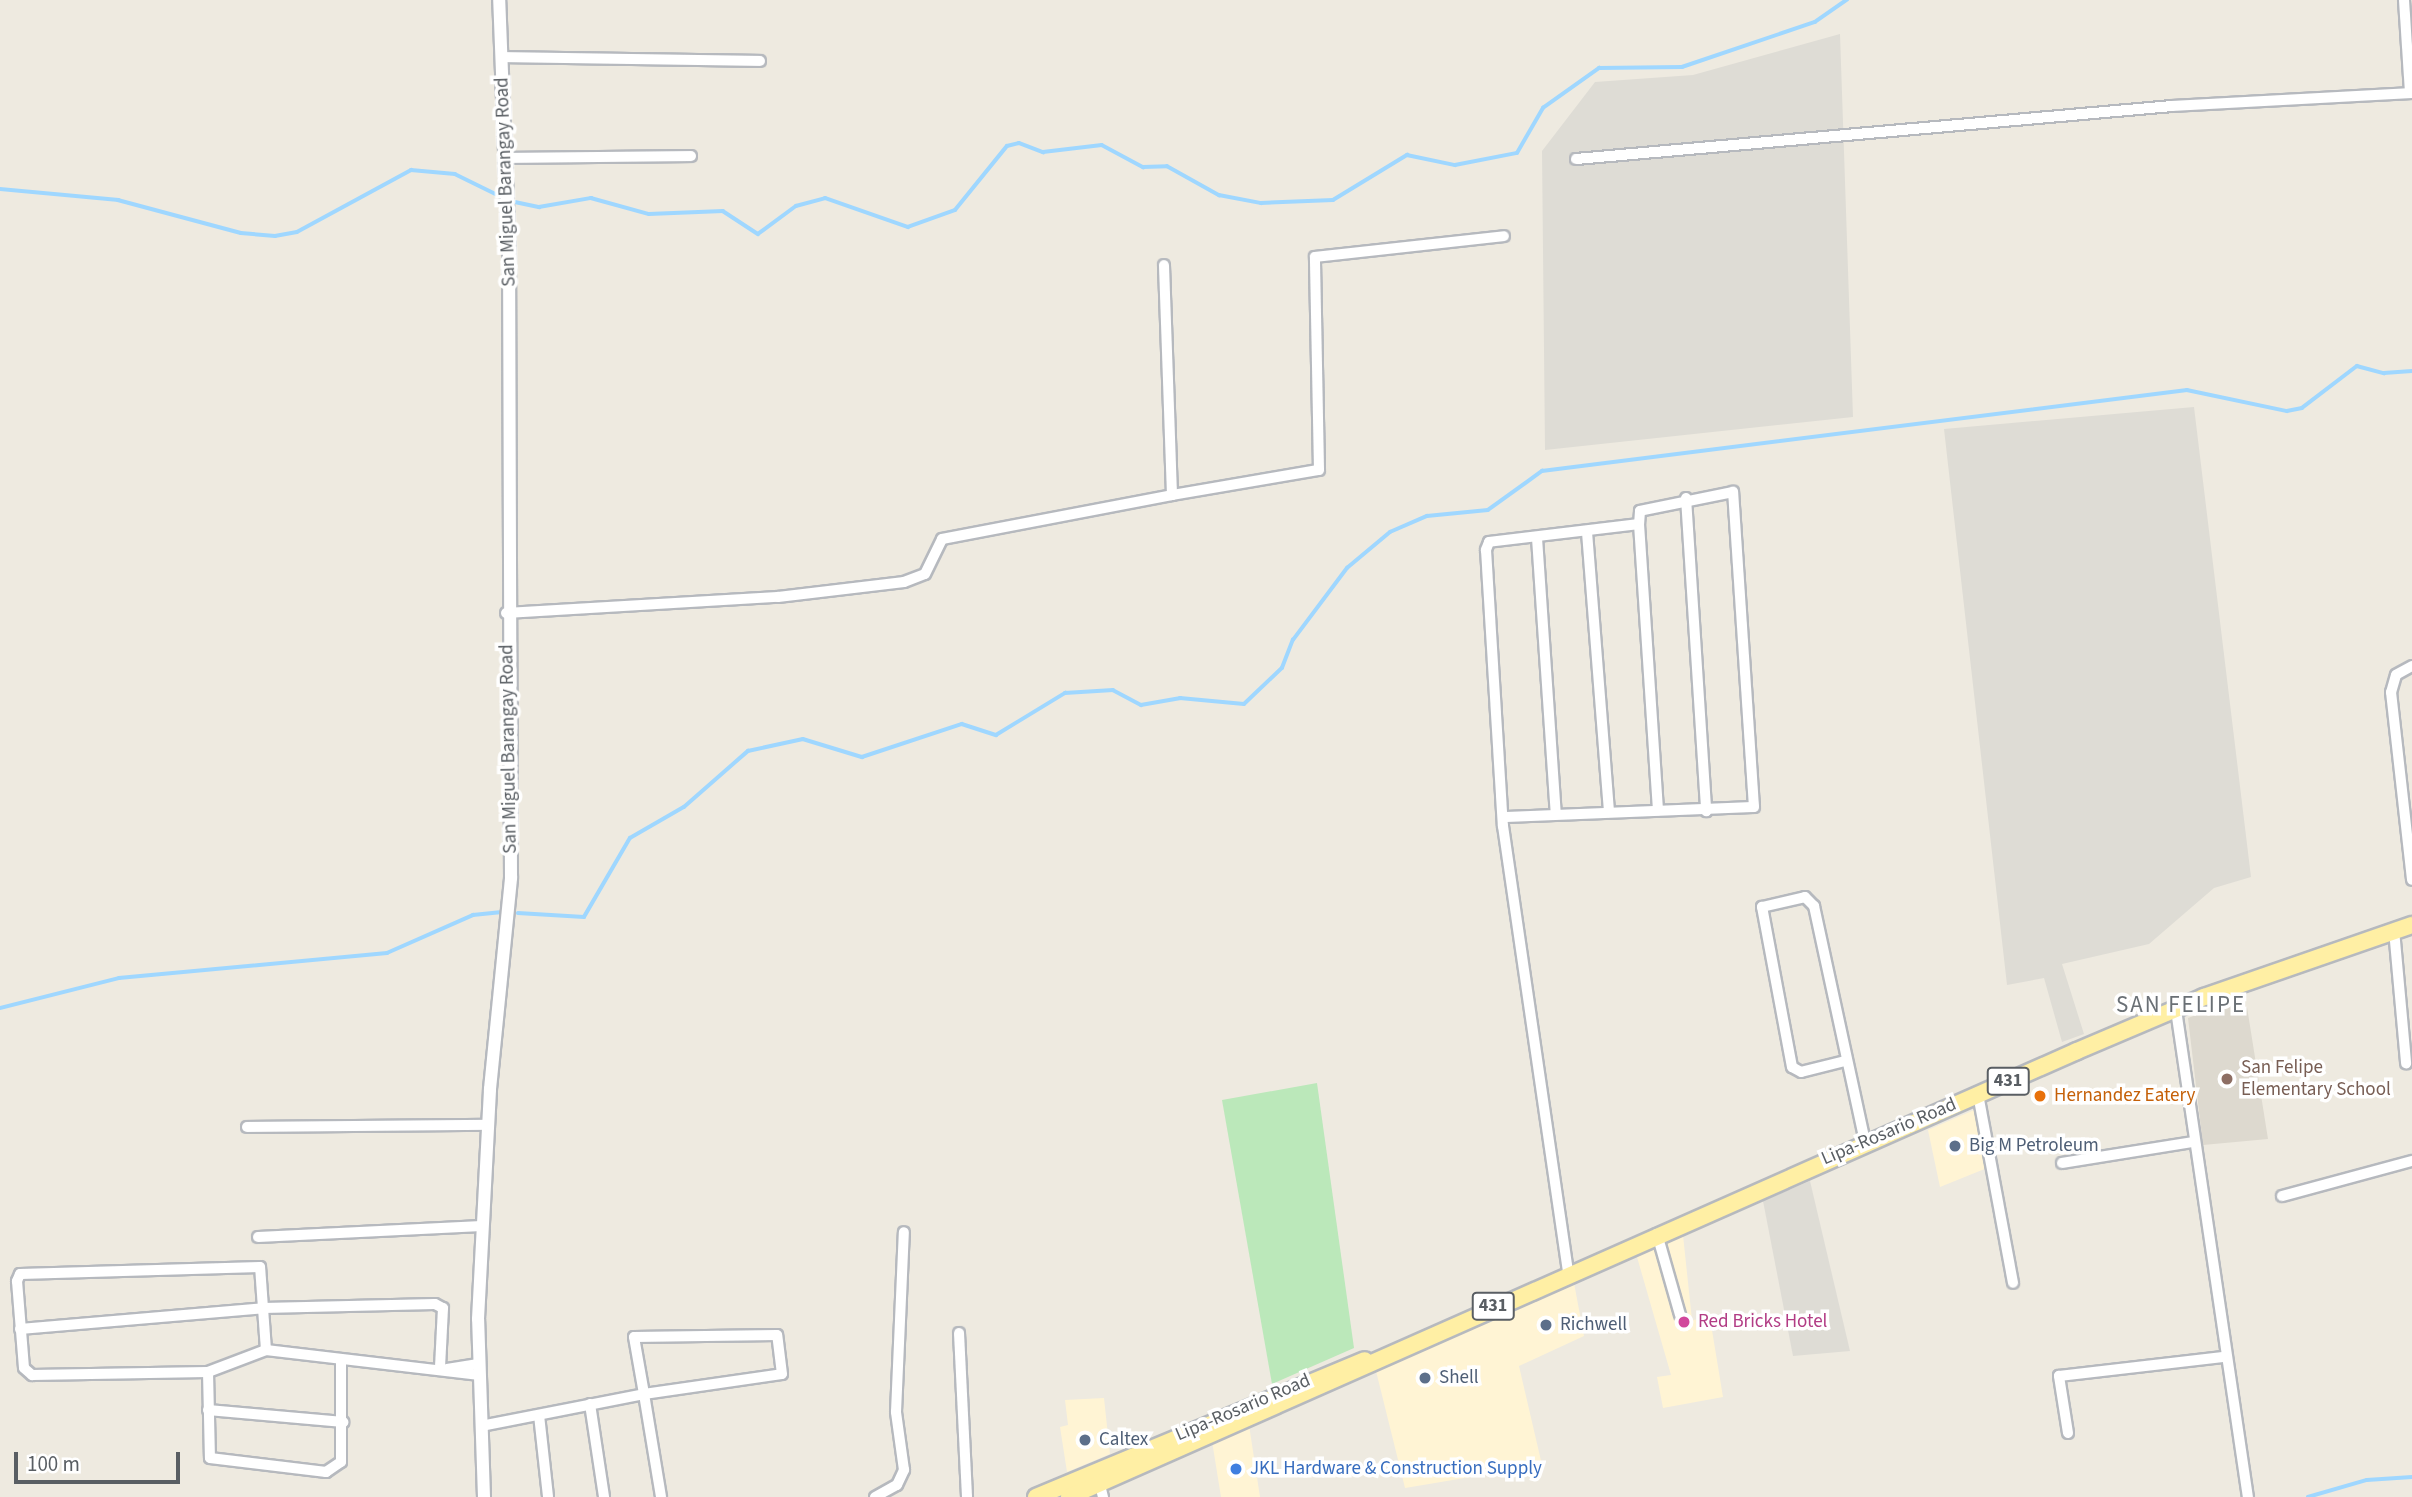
<!DOCTYPE html>
<html>
<head>
<meta charset="utf-8">
<style>
  body { margin:0 }
  #map { position:relative; width:2412px; height:1497px; overflow:hidden; background:#eeeae0; font-family:"Source Sans 3",sans-serif }
  div>[style] { position:absolute }
  .commercial>* { inset:0; background:#fff4d4 }
  .industrial>* { inset:0; background:#dedcd5 }
  .education>* { inset:0; background:#ddd9cf }
  .green>* { inset:0; background:#bbe8ba }
  .stream>* { height:3.5px; margin:-1.75px; padding:0 1.75px; transform-origin:1.75px; border-radius:1.75px; background:#9fd7ff }
  .roads { filter:drop-shadow(2px 0 #b6b9be) drop-shadow(-2px 0 #b6b9be) drop-shadow(0 2px #b6b9be) drop-shadow(0 -2px #b6b9be) }
  .minor>* { height:10px; margin:-5px; padding:0 5px; transform-origin:5px; border-radius:5px; background:#fff }
  .tertiary>* { height:12px; margin:-6px; padding:0 6px; transform-origin:6px; border-radius:6px; background:#fff }
  .primary>* { height:16px; margin:-8px; padding:0 8px; transform-origin:8px; border-radius:8px; background:#ffefa4 }
  .dots>* { width:19px; height:19px; translate:-50% -50%; box-sizing:border-box; border:4px solid #fff; border-radius:50% }
  span { translate:-50% -50%; white-space:nowrap; text-align:center; line-height:1.15; -webkit-text-stroke:7px #fff; paint-order:stroke }
  .shield-label span { padding:2px 5px; background:#fff; border:2px solid; border-radius:5px; -webkit-text-stroke-width:0 }
  .shield-label { font-size:18px; color:#595e63; font-weight:700 }
  .street-label { font-size:19px; color:#595e63 }
  .education-label { font-size:19px; color:#785e54 }
  .left { translate:0 -50%; text-align:left }
  .food-label { font-size:19px; color:#c56008 }
  .service-label { font-size:19px; color:#4e5e75 }
  .hotel-label { font-size:19px; color:#b23c85 }
  .shop-label { font-size:19px; color:#366cbe }
  .quarter-label { font-size:23px; color:#6a7075; letter-spacing:2px }
  .scale { position:absolute; left:14px; top:1452px; width:166px; height:32px; box-sizing:border-box; border:4px solid #595e63; border-top:0; padding-left:9px; font-size:21px; line-height:24px; white-space:nowrap; color:#595e63; -webkit-text-stroke:5px #fff; paint-order:stroke }
</style>
</head>
<body>
<div id="map">
  <div class="commercial">
    <i style="clip-path:polygon(1981px 1107px,1992px 1166px,1940px 1187px,1928px 1130px)"></i>
    <i style="clip-path:polygon(1683px 1235px,1692px 1320px,1710px 1318px,1723px 1397px,1663px 1408px,1657px 1377px,1671px 1375px,1637px 1257px)"></i>
    <i style="clip-path:polygon(1574px 1283px,1584px 1336px,1519px 1366px,1542px 1465px,1405px 1488px,1376px 1371px)"></i>
    <i style="clip-path:polygon(1104px 1398px,1110px 1454px,1067px 1472px,1060px 1427px,1068px 1425px,1065px 1400px)"></i>
    <i style="clip-path:polygon(1249px 1425px,1260px 1497px,1221px 1497px,1212px 1441px)"></i>
  </div>
  <div class="industrial">
    <i style="clip-path:polygon(1840px 34px,1853px 417px,1545px 450px,1542px 151px,1595px 82px,1693px 75px)"></i>
    <i style="clip-path:polygon(2194px 407px,2251px 877px,2214px 888px,2149px 944px,2062px 964px,2084px 1034px,2062px 1042px,2044px 978px,2007px 985px,1944px 429px)"></i>
    <i style="clip-path:polygon(1810px 1181px,1850px 1351px,1793px 1356px,1763px 1201px)"></i>
  </div>
  <div class="education">
    <i style="clip-path:polygon(2229px 1003px,2232px 1011px,2247px 1007px,2268px 1139px,2203px 1145px,2188px 1018px)"></i>
  </div>
  <div class="green">
    <i style="clip-path:polygon(1317px 1083px,1354px 1348px,1272px 1384px,1222px 1100px)"></i>
  </div>
  <div class="stream">
    <i style="left:0;top:189px;width:119px;rotate:5.3deg"></i>
    <i style="left:118px;top:200px;width:127px;rotate:15deg"></i>
    <i style="left:241px;top:233px;width:34px;rotate:5deg"></i>
    <i style="left:275px;top:236px;width:22px;rotate:-10deg"></i>
    <i style="left:297px;top:232px;width:130px;rotate:-28.5deg"></i>
    <i style="left:411px;top:170px;width:44px;rotate:5.2deg"></i>
    <i style="left:455px;top:174px;width:50px;rotate:26.1deg"></i>
    <i style="left:515px;top:202px;width:25px;rotate:12deg"></i>
    <i style="left:539px;top:207px;width:53px;rotate:-9.8deg"></i>
    <i style="left:591px;top:198px;width:60px;rotate:15.4deg"></i>
    <i style="left:649px;top:214px;width:74px;rotate:-2.3deg"></i>
    <i style="left:723px;top:211px;width:42px;rotate:33.3deg"></i>
    <i style="left:758px;top:234px;width:47px;rotate:-36.4deg"></i>
    <i style="left:796px;top:206px;width:30px;rotate:-15deg"></i>
    <i style="left:825px;top:198px;width:88px;rotate:19.3deg"></i>
    <i style="left:908px;top:227px;width:50px;rotate:-19.9deg"></i>
    <i style="left:955px;top:210px;width:82px;rotate:-50.9deg"></i>
    <i style="left:1007px;top:146px;width:12px;rotate:-14deg"></i>
    <i style="left:1019px;top:143px;width:26px;rotate:21deg"></i>
    <i style="left:1043px;top:152px;width:59px;rotate:-6.8deg"></i>
    <i style="left:1102px;top:145px;width:47px;rotate:28.2deg"></i>
    <i style="left:1143px;top:167px;width:24px;rotate:-2deg"></i>
    <i style="left:1167px;top:166px;width:60px;rotate:29.1deg"></i>
    <i style="left:1219px;top:195px;width:43px;rotate:10.8deg"></i>
    <i style="left:1261px;top:203px;width:72px;rotate:-2.4deg"></i>
    <i style="left:1333px;top:200px;width:87px;rotate:-31.3deg"></i>
    <i style="left:1407px;top:155px;width:49px;rotate:11.8deg"></i>
    <i style="left:1455px;top:165px;width:63px;rotate:-11deg"></i>
    <i style="left:1517px;top:153px;width:52px;rotate:-60deg"></i>
    <i style="left:1543px;top:108px;width:69px;rotate:-35.5deg"></i>
    <i style="left:1599px;top:68px;width:83px;rotate:-0.7deg"></i>
    <i style="left:1682px;top:67px;width:140px;rotate:-18.7deg"></i>
    <i style="left:1815px;top:22px;width:39px;rotate:-35deg"></i>
    <i style="left:518px;top:913px;width:66px;rotate:3.5deg"></i>
    <i style="left:584px;top:917px;width:91px;rotate:-59.8deg"></i>
    <i style="left:630px;top:838px;width:62px;rotate:-29.9deg"></i>
    <i style="left:684px;top:807px;width:85px;rotate:-41.2deg"></i>
    <i style="left:748px;top:751px;width:56px;rotate:-12.3deg"></i>
    <i style="left:803px;top:739px;width:62px;rotate:17deg"></i>
    <i style="left:862px;top:757px;width:105px;rotate:-18.3deg"></i>
    <i style="left:962px;top:724px;width:36px;rotate:18deg"></i>
    <i style="left:996px;top:735px;width:81px;rotate:-31.3deg"></i>
    <i style="left:1065px;top:693px;width:48px;rotate:-3.6deg"></i>
    <i style="left:1113px;top:690px;width:32px;rotate:28deg"></i>
    <i style="left:1141px;top:705px;width:40px;rotate:-10deg"></i>
    <i style="left:1180px;top:698px;width:64px;rotate:5.4deg"></i>
    <i style="left:1244px;top:704px;width:52px;rotate:-43.5deg"></i>
    <i style="left:1282px;top:668px;width:30px;rotate:-69deg"></i>
    <i style="left:1293px;top:640px;width:90px;rotate:-53.1deg"></i>
    <i style="left:1347px;top:568px;width:56px;rotate:-39.9deg"></i>
    <i style="left:1390px;top:532px;width:40px;rotate:-23.4deg"></i>
    <i style="left:1427px;top:516px;width:61px;rotate:-5.6deg"></i>
    <i style="left:1488px;top:510px;width:67px;rotate:-35.8deg"></i>
    <i style="left:1542px;top:471px;width:650px;rotate:-7.16deg"></i>
    <i style="left:2187px;top:390px;width:102px;rotate:11.9deg"></i>
    <i style="left:2287px;top:411px;width:15px;rotate:-11deg"></i>
    <i style="left:2302px;top:408px;width:69px;rotate:-37.4deg"></i>
    <i style="left:2357px;top:366px;width:28px;rotate:15deg"></i>
    <i style="left:2384px;top:373px;width:28px;rotate:-4deg"></i>
    <i style="left:0;top:1008px;width:123px;rotate:-14.1deg"></i>
    <i style="left:119px;top:978px;width:269px;rotate:-5.3deg"></i>
    <i style="left:387px;top:953px;width:94px;rotate:-23.8deg"></i>
    <i style="left:473px;top:915px;width:29px;rotate:-6deg"></i>
    <i style="left:2308px;top:1497px;width:61px;rotate:-16.1deg"></i>
    <i style="left:2367px;top:1480px;width:45px;rotate:-3.8deg"></i>
  </div>
  <div class="roads">
    <div class="minor">
      <i style="left:2404px;top:0;width:93px;rotate:86.3deg"></i>
      <i style="left:503px;top:57px;width:257px;rotate:0.9deg"></i>
      <i style="left:506px;top:158px;width:185px;rotate:-0.6deg"></i>
      <i style="left:1576px;top:159px;width:598px;rotate:-5.08deg"></i>
      <i style="left:2172px;top:106px;width:240px;rotate:-3.1deg"></i>
      <i style="left:1172px;top:495px;width:149px;rotate:-9.7deg"></i>
      <i style="left:1319px;top:470px;width:213px;rotate:-91.1deg"></i>
      <i style="left:1315px;top:257px;width:190px;rotate:-6.3deg"></i>
      <i style="left:1686px;top:498px;width:314px;rotate:86.3deg"></i>
      <i style="left:1639px;top:524px;width:287px;rotate:86.2deg"></i>
      <i style="left:1587px;top:532px;width:281px;rotate:85.5deg"></i>
      <i style="left:1537px;top:538px;width:277px;rotate:86.1deg"></i>
      <i style="left:506px;top:613px;width:272px;rotate:-3.4deg"></i>
      <i style="left:778px;top:597px;width:127px;rotate:-6.8deg"></i>
      <i style="left:904px;top:582px;width:22px;rotate:-21deg"></i>
      <i style="left:925px;top:574px;width:39px;rotate:-64deg"></i>
      <i style="left:942px;top:539px;width:234px;rotate:-10.8deg"></i>
      <i style="left:1172px;top:495px;width:230px;rotate:-92deg"></i>
      <i style="left:2412px;top:666px;width:18px;rotate:151deg"></i>
      <i style="left:2396px;top:675px;width:18px;rotate:106deg"></i>
      <i style="left:2391px;top:692px;width:189px;rotate:83.6deg"></i>
      <i style="left:1505px;top:817px;width:249px;rotate:-2.3deg"></i>
      <i style="left:1754px;top:807px;width:316px;rotate:-93.8deg"></i>
      <i style="left:1733px;top:492px;width:95px;rotate:168.5deg"></i>
      <i style="left:1640px;top:511px;width:13px;rotate:94deg"></i>
      <i style="left:1639px;top:524px;width:151px;rotate:173.2deg"></i>
      <i style="left:1489px;top:542px;width:9px;rotate:111deg"></i>
      <i style="left:1486px;top:550px;width:277px;rotate:86.5deg"></i>
      <i style="left:1503px;top:826px;width:451px;rotate:81.7deg"></i>
      <i style="left:2394px;top:930px;width:134px;rotate:84.8deg"></i>
      <i style="left:2176px;top:1010px;width:492px;rotate:81.6deg"></i>
      <i style="left:1845px;top:1061px;width:45px;rotate:166deg"></i>
      <i style="left:1801px;top:1072px;width:10px;rotate:-151deg"></i>
      <i style="left:1792px;top:1067px;width:163px;rotate:-100.6deg"></i>
      <i style="left:1762px;top:907px;width:44px;rotate:-13.1deg"></i>
      <i style="left:1805px;top:897px;width:13px;rotate:45deg"></i>
      <i style="left:1814px;top:906px;width:241px;rotate:77.8deg"></i>
      <i style="left:1978px;top:1094px;width:192px;rotate:79.5deg"></i>
      <i style="left:247px;top:1127px;width:241px;rotate:-0.5deg"></i>
      <i style="left:2062px;top:1163px;width:133px;rotate:-9.1deg"></i>
      <i style="left:2282px;top:1196px;width:135px;rotate:-15.1deg"></i>
      <i style="left:1657px;top:1234px;width:84px;rotate:74.1deg"></i>
      <i style="left:258px;top:1237px;width:224px;rotate:-2.8deg"></i>
      <i style="left:20px;top:1329px;width:244px;rotate:-4.9deg"></i>
      <i style="left:263px;top:1308px;width:172px;rotate:-1.3deg"></i>
      <i style="left:435px;top:1304px;width:9px;rotate:27deg"></i>
      <i style="left:443px;top:1308px;width:60px;rotate:92.9deg"></i>
      <i style="left:959px;top:1333px;width:164px;rotate:87.2deg"></i>
      <i style="left:266px;top:1350px;width:83px;rotate:-94.1deg"></i>
      <i style="left:260px;top:1267px;width:240px;rotate:178.3deg"></i>
      <i style="left:20px;top:1274px;width:8px;rotate:113deg"></i>
      <i style="left:17px;top:1281px;width:87px;rotate:85.4deg"></i>
      <i style="left:24px;top:1368px;width:11px;rotate:41deg"></i>
      <i style="left:32px;top:1375px;width:176px;rotate:-1deg"></i>
      <i style="left:208px;top:1372px;width:62px;rotate:-20.8deg"></i>
      <i style="left:266px;top:1350px;width:213px;rotate:6.7deg"></i>
      <i style="left:447px;top:1369px;width:30px;rotate:-9deg"></i>
      <i style="left:208px;top:1372px;width:86px;rotate:88.7deg"></i>
      <i style="left:210px;top:1458px;width:117px;rotate:6.9deg"></i>
      <i style="left:326px;top:1472px;width:18px;rotate:-34deg"></i>
      <i style="left:341px;top:1462px;width:102px;rotate:-90deg"></i>
      <i style="left:590px;top:1404px;width:94px;rotate:81.4deg"></i>
      <i style="left:208px;top:1410px;width:136px;rotate:5.1deg"></i>
      <i style="left:539px;top:1415px;width:82px;rotate:83.7deg"></i>
      <i style="left:481px;top:1426px;width:166px;rotate:-11.1deg"></i>
      <i style="left:644px;top:1394px;width:139px;rotate:-8.2deg"></i>
      <i style="left:782px;top:1374px;width:39px;rotate:-97deg"></i>
      <i style="left:777px;top:1335px;width:143px;rotate:179.2deg"></i>
      <i style="left:634px;top:1337px;width:58px;rotate:80deg"></i>
      <i style="left:644px;top:1394px;width:104px;rotate:80.6deg"></i>
      <i style="left:2068px;top:1433px;width:58px;rotate:-99deg"></i>
      <i style="left:2059px;top:1376px;width:165px;rotate:-6.6deg"></i>
      <i style="left:1098px;top:1477px;width:21px;rotate:76deg"></i>
      <i style="left:875px;top:1497px;width:25px;rotate:-29deg"></i>
      <i style="left:897px;top:1485px;width:17px;rotate:-65deg"></i>
      <i style="left:904px;top:1470px;width:59px;rotate:-97.9deg"></i>
      <i style="left:896px;top:1412px;width:180px;rotate:-87.5deg"></i>
    </div>
    <div class="tertiary">
      <i style="left:484px;top:1497px;width:178px;rotate:-91.9deg"></i>
      <i style="left:478px;top:1319px;width:230px;rotate:-87deg"></i>
      <i style="left:490px;top:1089px;width:212px;rotate:-84.3deg"></i>
      <i style="left:511px;top:878px;width:623px;rotate:-90.18deg"></i>
      <i style="left:509px;top:255px;width:255px;rotate:-92.2deg"></i>
    </div>
    <div class="primary">
      <i style="left:1036px;top:1497px;width:356px;rotate:-22.6deg"></i>
      <i style="left:1069px;top:1497px;width:1102px;rotate:-23.87deg"></i>
      <i style="left:2077px;top:1051px;width:138px;rotate:-23deg"></i>
      <i style="left:2204px;top:997px;width:220px;rotate:-19.1deg"></i>
    </div>
  </div>
  <div class="dots">
    <i style="left:2227px;top:1079px;background:#8d6e63"></i>
    <i style="left:2040px;top:1096px;background:#e8710a"></i>
    <i style="left:1955px;top:1146px;background:#5c6f8a"></i>
    <i style="left:1684px;top:1322px;background:#d1479c"></i>
    <i style="left:1546px;top:1325px;background:#5c6f8a"></i>
    <i style="left:1425px;top:1378px;background:#5c6f8a"></i>
    <i style="left:1085px;top:1440px;background:#5c6f8a"></i>
    <i style="left:1236px;top:1469px;background:#3f7fe0"></i>
  </div>
  <div class="shield-label">
    <span style="left:2008px;top:1081px">431</span>
    <span style="left:1493px;top:1306px">431</span>
  </div>
  <div class="street-label">
    <span style="left:506px;top:182px;rotate:-92deg">San Miguel Barangay Road</span>
    <span style="left:509px;top:749px;rotate:-91deg">San Miguel Barangay Road</span>
    <span style="left:1889px;top:1132px;rotate:-23deg">Lipa-Rosario Road</span>
    <span style="left:1243px;top:1408px;rotate:-23deg">Lipa-Rosario Road</span>
  </div>
  <div class="education-label">
    <span class="left" style="left:2241px;top:1079px">San Felipe<br>Elementary School</span>
  </div>
  <div class="food-label">
    <span class="left" style="left:2054px;top:1096px">Hernandez Eatery</span>
  </div>
  <div class="service-label">
    <span class="left" style="left:1969px;top:1146px">Big M Petroleum</span>
    <span class="left" style="left:1560px;top:1325px">Richwell</span>
    <span class="left" style="left:1439px;top:1378px">Shell</span>
    <span class="left" style="left:1099px;top:1440px">Caltex</span>
  </div>
  <div class="hotel-label">
    <span class="left" style="left:1698px;top:1322px">Red Bricks Hotel</span>
  </div>
  <div class="shop-label">
    <span class="left" style="left:1250px;top:1469px">JKL Hardware &amp; Construction Supply</span>
  </div>
  <div class="quarter-label">
    <span style="left:2181px;top:1005px">SAN FELIPE</span>
  </div>
  <div class="scale">100 m</div>
</div>
</body>
</html>
